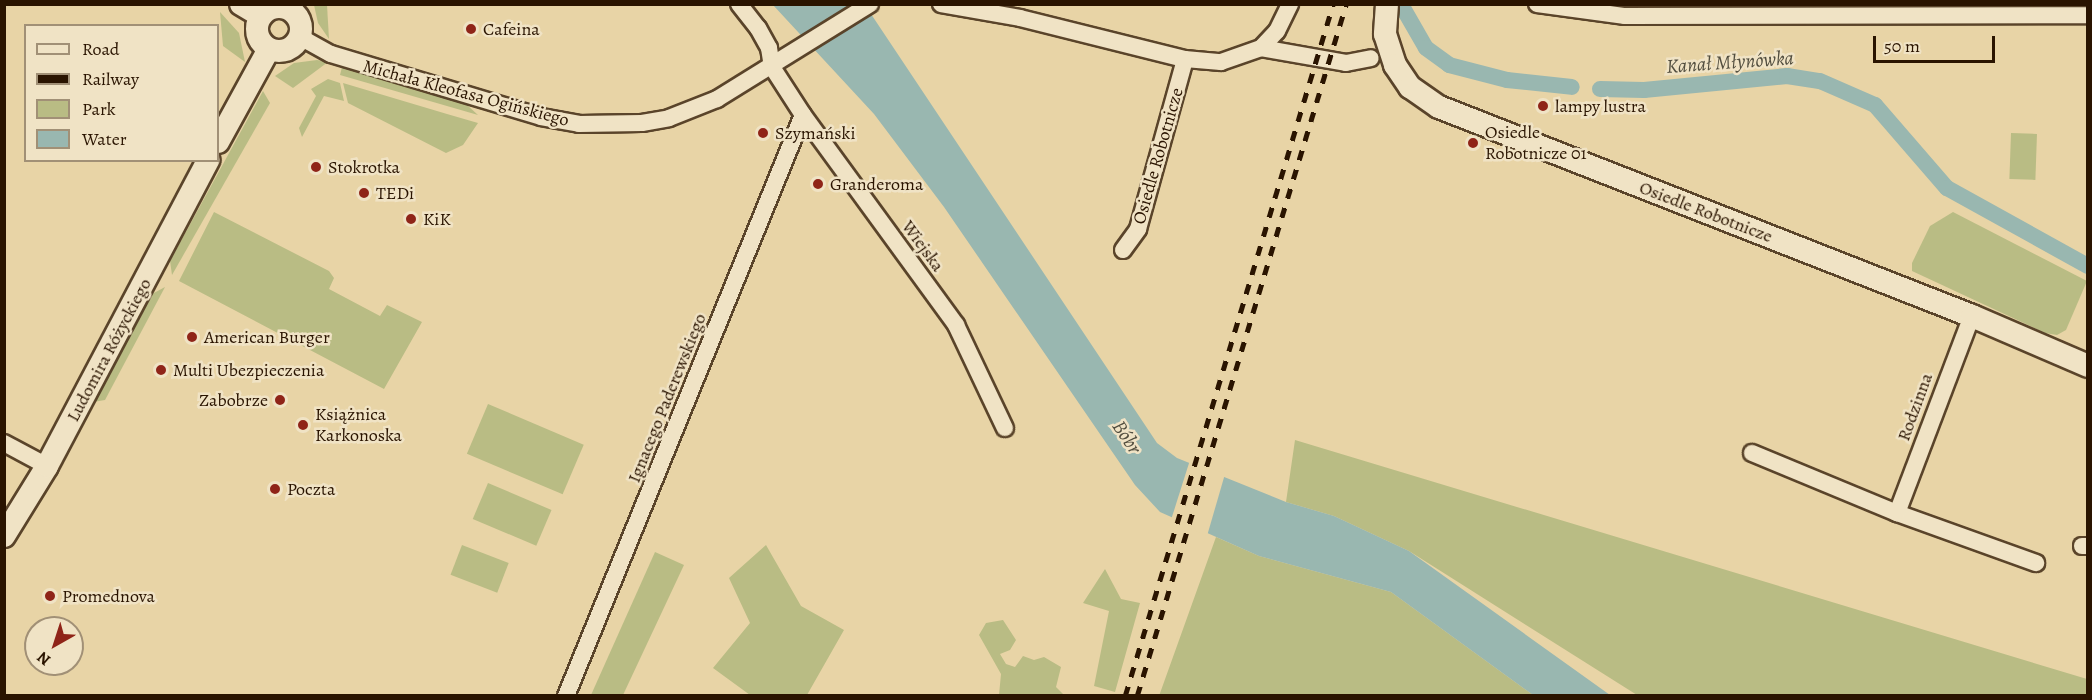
<!DOCTYPE html>
<html>
<head>
<meta charset="utf-8">
<style>
  body { margin:0 }
  #map { position:relative; width:2092px; height:700px; overflow:hidden; background:#e8d4a6; font-family:Alegreya,serif }
  div>[style] { position:absolute }
  .green>* { inset:0; background:#b9bc84; transform-origin:0 0 }
  .water>* { inset:0; background:#99b7b0 }
  .pier>* { inset:0; background:#e8d4a6 }
  .canal>* { height:16px; margin:-8px; padding:0 8px; transform-origin:8px; border-radius:8px; background:#99b7b0 }
  .roads { filter:drop-shadow(2px 0 #5a442a) drop-shadow(-2px 0 #5a442a) drop-shadow(0 2px #5a442a) drop-shadow(0 -2px #5a442a) }
  .street>* { height:16px; margin:-8px; padding:0 8px; transform-origin:8px; border-radius:8px; background:#f0e3c5 }
  .secondary>* { height:22px; margin:-11px; padding:0 11px; transform-origin:11px; border-radius:11px; background:#f0e3c5 }
  .secondary>.ring { margin:-11px; padding:0; box-sizing:content-box; background:none; border:22px solid #f0e3c5; border-radius:50% }
  .rail>* { height:4.5px; margin-top:-2.25px; transform-origin:0; background:repeating-linear-gradient(90deg,#2a1400 0 10px,transparent 0 20px) }
  .dots>* { width:16px; height:16px; translate:-50% -50%; box-sizing:border-box; border:3px solid #f0e3c5; border-radius:50% }
  span { translate:-50% -50%; white-space:nowrap; text-align:center; line-height:1.15; -webkit-text-stroke:5px #f0e3c5; paint-order:stroke }
  .poi-label { font-size:18px; color:#2a1400 }
  .left { translate:0 -50%; text-align:left }
  .right { translate:-100% -50%; text-align:right }
  .street-label { font-size:18px; color:#2a1400 }
  .water-label { font-size:20px; color:#514d3e; font-style:italic }
  .frame { position:absolute; inset:0; border:6px solid #2a1400; pointer-events:none }
  .legend { position:absolute; left:24px; top:24px; width:195px; height:138px; box-sizing:border-box; background:#f0e3c5; border:2px solid #a19076; margin:0; padding:8px 10px; list-style:none; font-size:18px; color:#2a1400 }
  .legend li { display:flex; align-items:center; gap:12px; height:30px }
  .legend b { width:30px; border:2px solid #a19076 }
  .north { position:absolute; left:24px; top:616px; width:60px; height:60px; box-sizing:border-box; background:#f0e3c5; border:2px solid #a19076; border-radius:50%; rotate:219deg; font-size:16px; font-weight:700; line-height:24px; text-align:center; color:#2a1400 }
  .north::after { content:''; display:block; margin:auto; width:21px; height:27px; background:#8f2418; clip-path:polygon(50% 0,100% 100%,50% 72%,0 100%) }
  .scale { position:absolute; left:1873px; top:36px; width:122px; height:27px; box-sizing:border-box; border:3px solid #2a1400; border-top:0; padding-left:8px; font-size:18px; line-height:21px; white-space:nowrap; color:#2a1400; -webkit-text-stroke:4px #f0e3c5; paint-order:stroke }
</style>
</head>
<body>
<div id="map">
  <div class="green">
    <i style="clip-path:polygon(314px 5px,327px 5px,329px 39px,318px 23px)"></i>
    <i style="clip-path:polygon(220px 12px,239px 33px,245px 62px,223px 46px)"></i>
    <i style="clip-path:polygon(317px 60px,328px 62px,293px 88px,275px 76px,294px 63px)"></i>
    <i style="clip-path:polygon(342px 67px,467px 105px,478px 115px,340px 75px)"></i>
    <i style="clip-path:polygon(328px 79px,340px 83px,344px 101px,324px 96px,302px 137px,299px 128px,316px 96px,311px 89px)"></i>
    <i style="clip-path:polygon(343px 83px,447px 114px,478px 123px,463px 145px,446px 153px,348px 103px)"></i>
    <i style="clip-path:polygon(263px 91px,270px 103px,172px 275px,170px 261px)"></i>
    <i style="left:2011px;top:133px;width:26px;height:46px;rotate:2deg"></i>
    <i style="clip-path:polygon(214px 212px,329px 271px,334px 278px,329px 289px,380px 316px,387px 305px,422px 322px,384px 389px,179px 281px)"></i>
    <i style="clip-path:polygon(1953px 212px,2087px 281px,2066px 330px,2057px 335px,2045px 333px,1912px 271px,1912px 263px,1930px 226px)"></i>
    <i style="clip-path:polygon(165px 287px,105px 400px,93px 402px,152px 294px)"></i>
    <i style="left:488px;top:404px;width:104px;height:54px;rotate:23deg"></i>
    <i style="clip-path:polygon(1295px 440px,2087px 679px,2087px 695px,1637px 695px,1409px 551px,1334px 516px,1286px 502px)"></i>
    <i style="left:488px;top:483px;width:69px;height:39px;rotate:23deg"></i>
    <i style="clip-path:polygon(1216px 537px,1259px 556px,1391px 592px,1533px 695px,1159px 696px)"></i>
    <i style="left:462px;top:545px;width:50px;height:32px;rotate:21deg"></i>
    <i style="clip-path:polygon(766px 545px,801px 606px,844px 630px,807px 695px,750px 695px,713px 668px,750px 623px,729px 578px)"></i>
    <i style="clip-path:polygon(655px 552px,684px 565px,623px 695px,591px 695px)"></i>
    <i style="clip-path:polygon(1105px 569px,1121px 599px,1140px 603px,1115px 692px,1094px 686px,1109px 611px,1083px 603px)"></i>
    <i style="clip-path:polygon(1003px 620px,1016px 640px,1010px 650px,1000px 654px,1006px 664px,1015px 667px,1023px 656px,1034px 660px,1044px 657px,1061px 667px,1056px 687px,1064px 695px,999px 695px,1001px 674px,979px 635px,986px 623px)"></i>
  </div>
  <div class="water">
    <i style="clip-path:polygon(773px 5px,865px 5px,1157px 443px,1177px 458px,1286px 502px,1334px 516px,1409px 551px,1610px 695px,1533px 695px,1391px 592px,1259px 556px,1160px 512px,1135px 485px,944px 207px,874px 114px)"></i>
  </div>
  <div class="pier">
    <i style="clip-path:polygon(1190px 460px,1225px 474px,1207px 536px,1171px 520px)"></i>
  </div>
  <div class="canal">
    <i style="left:1403px;top:8px;width:46px;rotate:60.1deg"></i>
    <i style="left:1426px;top:48px;width:29px;rotate:36deg"></i>
    <i style="left:1449px;top:65px;width:60px;rotate:14.5deg"></i>
    <i style="left:1507px;top:80px;width:65px;rotate:6.1deg"></i>
    <i style="left:1600px;top:89px;width:44px;rotate:1.3deg"></i>
    <i style="left:1644px;top:90px;width:144px;rotate:-5.6deg"></i>
    <i style="left:1787px;top:76px;width:33px;rotate:9deg"></i>
    <i style="left:1820px;top:81px;width:60px;rotate:23.6deg"></i>
    <i style="left:1875px;top:105px;width:110px;rotate:49.1deg"></i>
    <i style="left:1947px;top:188px;width:161px;rotate:29deg"></i>
  </div>
  <div class="roads">
    <div class="street">
      <i style="left:739px;top:4px;width:31px;rotate:52deg"></i>
      <i style="left:758px;top:28px;width:23px;rotate:61deg"></i>
      <i style="left:769px;top:48px;width:19px;rotate:81deg"></i>
      <i style="left:772px;top:67px;width:57px;rotate:57.1deg"></i>
      <i style="left:803px;top:115px;width:260px;rotate:53.9deg"></i>
      <i style="left:956px;top:325px;width:114px;rotate:64.6deg"></i>
      <i style="left:941px;top:4px;width:80px;rotate:10deg"></i>
      <i style="left:1020px;top:18px;width:170px;rotate:14deg"></i>
      <i style="left:1185px;top:59px;width:36px;rotate:5deg"></i>
      <i style="left:1221px;top:62px;width:42px;rotate:-19.3deg"></i>
      <i style="left:1261px;top:48px;width:23px;rotate:-47deg"></i>
      <i style="left:1277px;top:31px;width:30px;rotate:-64deg"></i>
      <i style="left:1537px;top:4px;width:89px;rotate:7.8deg"></i>
      <i style="left:1625px;top:16px;width:463px;rotate:-0.1deg"></i>
      <i style="left:300px;top:37px;width:35px;rotate:29deg"></i>
      <i style="left:331px;top:54px;width:219px;rotate:16.7deg"></i>
      <i style="left:541px;top:117px;width:39px;rotate:10deg"></i>
      <i style="left:579px;top:124px;width:63px;rotate:-0.9deg"></i>
      <i style="left:642px;top:123px;width:27px;rotate:-10deg"></i>
      <i style="left:669px;top:118px;width:52px;rotate:-21.6deg"></i>
      <i style="left:717px;top:99px;width:180px;rotate:-31.8deg"></i>
      <i style="left:1261px;top:48px;width:86px;rotate:10deg"></i>
      <i style="left:1346px;top:63px;width:25px;rotate:-11deg"></i>
      <i style="left:1123px;top:250px;width:26px;rotate:-54deg"></i>
      <i style="left:1138px;top:229px;width:176px;rotate:-74.5deg"></i>
      <i style="left:4px;top:443px;width:49px;rotate:28.1deg"></i>
      <i style="left:1752px;top:453px;width:157px;rotate:22.5deg"></i>
      <i style="left:1897px;top:513px;width:148px;rotate:19.8deg"></i>
      <i style="left:1897px;top:513px;width:211px;rotate:-69.2deg"></i>
      <i style="left:2082px;top:546px;width:6px"></i>
      <i style="left:566px;top:696px;width:627px;rotate:-67.81deg"></i>
    </div>
    <div class="secondary">
      <i style="left:241px;top:4px;width:23px;rotate:31deg"></i>
      <i style="left:1387px;top:4px;width:30px;rotate:94deg"></i>
      <i style="left:1385px;top:34px;width:33px;rotate:72deg"></i>
      <i style="left:1395px;top:65px;width:27px;rotate:56deg"></i>
      <i style="left:1410px;top:87px;width:35px;rotate:35deg"></i>
      <i style="left:1439px;top:107px;width:573px;rotate:21.41deg"></i>
      <i style="left:1972px;top:316px;width:126px;rotate:23.3deg"></i>
      <i class="ring" style="left:257px;top:7px;width:22px;height:22px"></i>
      <i style="left:218px;top:142px;width:106px;rotate:-61.3deg"></i>
      <i style="left:4px;top:536px;width:82px;rotate:-58.4deg"></i>
      <i style="left:47px;top:466px;width:346px;rotate:-62.2deg"></i>
    </div>
  </div>
  <div class="rail">
    <i style="left:1125px;top:696px;width:723px;rotate:-73.27deg"></i>
    <i style="left:1137px;top:696px;width:723px;rotate:-73.19deg"></i>
  </div>
  <div class="dots">
    <i style="left:471px;top:29px;background:#8f2418"></i>
    <i style="left:1543px;top:106px;background:#8f2418"></i>
    <i style="left:763px;top:133px;background:#8f2418"></i>
    <i style="left:1473px;top:143px;background:#8f2418"></i>
    <i style="left:316px;top:167px;background:#8f2418"></i>
    <i style="left:818px;top:184px;background:#8f2418"></i>
    <i style="left:364px;top:193px;background:#8f2418"></i>
    <i style="left:411px;top:219px;background:#8f2418"></i>
    <i style="left:192px;top:337px;background:#8f2418"></i>
    <i style="left:161px;top:370px;background:#8f2418"></i>
    <i style="left:280px;top:400px;background:#8f2418"></i>
    <i style="left:303px;top:425px;background:#8f2418"></i>
    <i style="left:275px;top:489px;background:#8f2418"></i>
    <i style="left:50px;top:596px;background:#8f2418"></i>
  </div>
  <div class="poi-label">
    <span class="left" style="left:483px;top:29px">Cafeina</span>
    <span class="left" style="left:1555px;top:106px">lampy lustra</span>
    <span class="left" style="left:775px;top:133px">Szymański</span>
    <span class="left" style="left:1485px;top:143px">Osiedle<br>Robotnicze 01</span>
    <span class="left" style="left:328px;top:167px">Stokrotka</span>
    <span class="left" style="left:830px;top:184px">Granderoma</span>
    <span class="left" style="left:376px;top:193px">TEDi</span>
    <span class="left" style="left:423px;top:219px">KiK</span>
    <span class="left" style="left:204px;top:337px">American Burger</span>
    <span class="left" style="left:173px;top:370px">Multi Ubezpieczenia</span>
    <span class="right" style="left:268px;top:400px">Zabobrze</span>
    <span class="left" style="left:315px;top:425px">Książnica<br>Karkonoska</span>
    <span class="left" style="left:287px;top:489px">Poczta</span>
    <span class="left" style="left:62px;top:596px">Promednova</span>
  </div>
  <div class="street-label">
    <span style="left:466px;top:93px;rotate:15deg">Michała Kleofasa Ogińskiego</span>
    <span style="left:1158px;top:156px;rotate:-74deg">Osiedle Robotnicze</span>
    <span style="left:1706px;top:212px;rotate:21deg">Osiedle Robotnicze</span>
    <span style="left:923px;top:246px;rotate:54deg">Wiejska</span>
    <span style="left:109px;top:350px;rotate:-62deg">Ludomira Różyckiego</span>
    <span style="left:667px;top:398px;rotate:-68deg">Ignacego Paderewskiego</span>
    <span style="left:1915px;top:407px;rotate:-70deg">Rodzinna</span>
  </div>
  <div class="water-label">
    <span style="left:1730px;top:62px;rotate:-4deg">Kanał Młynówka</span>
    <span style="left:1127px;top:437px;rotate:56deg">Bóbr</span>
  </div>
  <div class="frame"></div>
  <ul class="legend">
  <li><b style="height:8px;background:#f0e3c5"></b>Road</li>
  <li><b style="height:8px;background:#2a1400"></b>Railway</li>
  <li><b style="height:16px;background:#b9bc84"></b>Park</li>
  <li><b style="height:16px;background:#99b7b0"></b>Water</li>
  </ul>
  <div class="north">N</div>
  <div class="scale">50 m</div>
</div>
</body>
</html>
